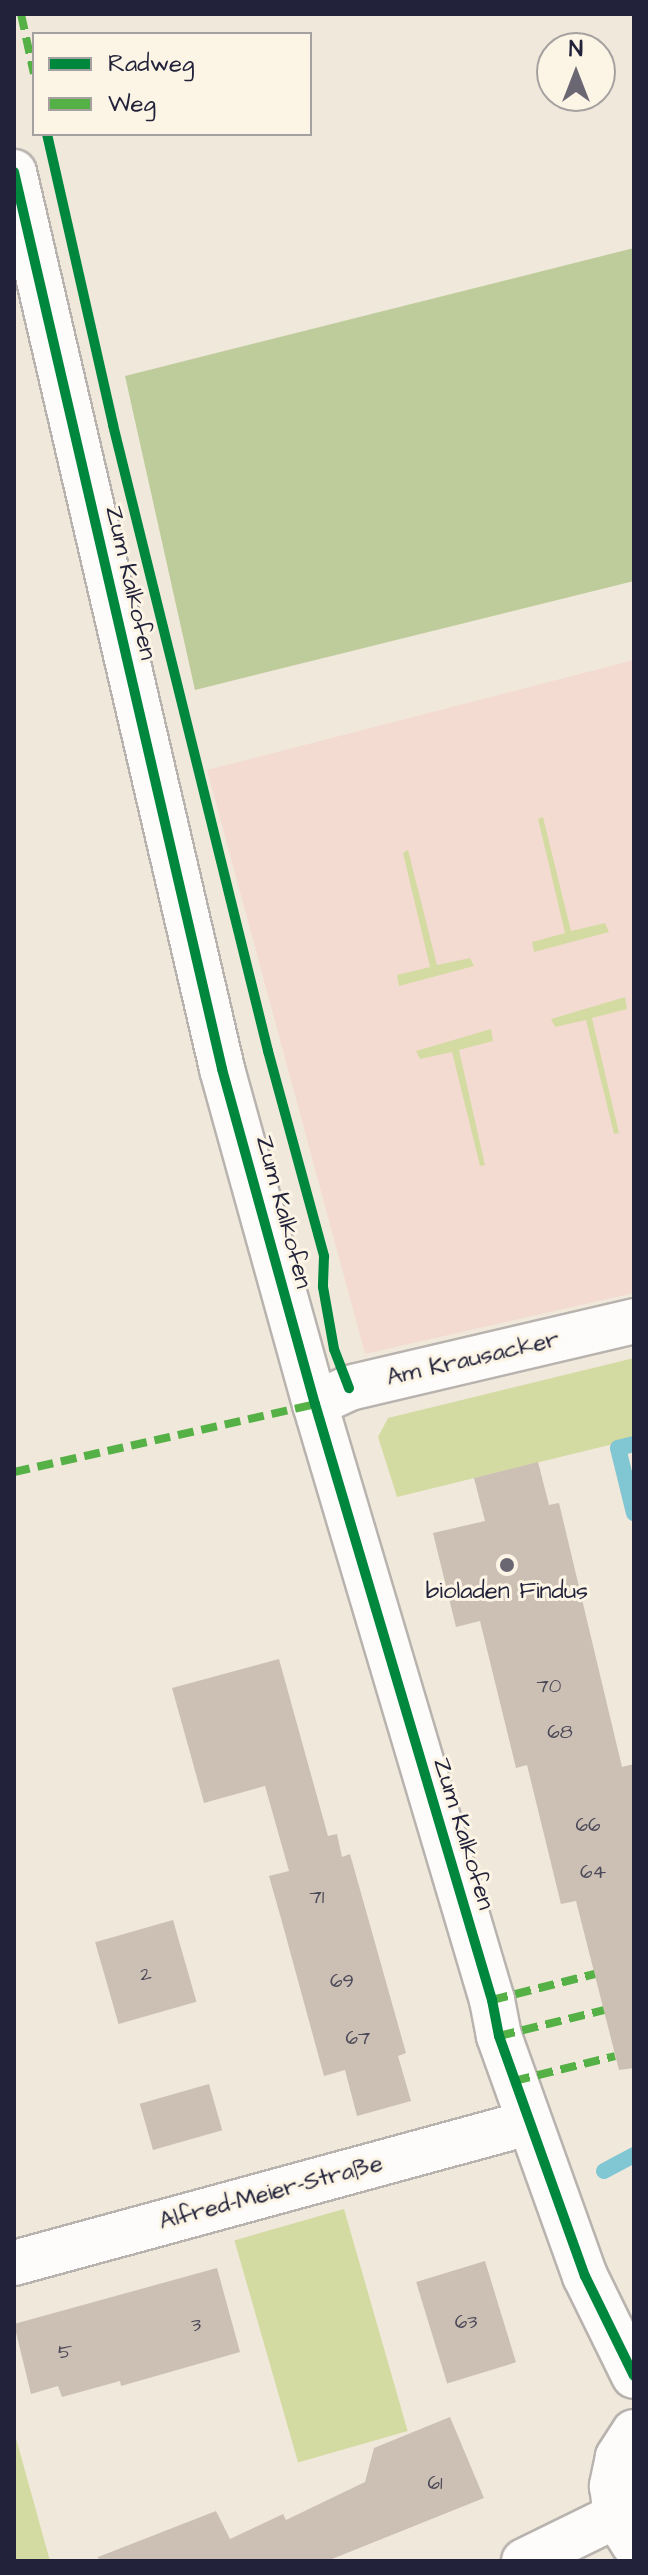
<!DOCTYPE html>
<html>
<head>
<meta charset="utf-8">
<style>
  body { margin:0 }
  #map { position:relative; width:648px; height:2575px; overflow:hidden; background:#f0e8db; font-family:"Architects Daughter",sans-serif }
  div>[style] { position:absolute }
  .built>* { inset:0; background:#f4dbd2 }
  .green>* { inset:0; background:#d4dba2; transform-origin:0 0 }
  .forest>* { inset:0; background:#becb9b }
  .stream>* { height:16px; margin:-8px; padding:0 8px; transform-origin:8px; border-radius:8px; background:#81c6d3 }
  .building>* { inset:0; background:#ccc0b4; transform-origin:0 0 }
  .roads { filter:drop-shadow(2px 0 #b8b3ae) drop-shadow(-2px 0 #b8b3ae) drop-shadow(0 2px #b8b3ae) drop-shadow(0 -2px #b8b3ae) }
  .minor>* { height:44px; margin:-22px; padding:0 22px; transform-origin:22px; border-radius:22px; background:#fdfcfa }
  .tertiary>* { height:44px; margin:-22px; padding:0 22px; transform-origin:22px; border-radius:22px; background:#fdfcfa }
  .quiet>* { height:8px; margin-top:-4px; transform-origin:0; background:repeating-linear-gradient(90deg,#55b146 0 16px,transparent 0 24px) }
  .cycleway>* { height:10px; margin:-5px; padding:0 5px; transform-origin:5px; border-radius:5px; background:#00873e }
  .dots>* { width:22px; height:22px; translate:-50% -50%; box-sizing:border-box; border:4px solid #fcf5e5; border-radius:50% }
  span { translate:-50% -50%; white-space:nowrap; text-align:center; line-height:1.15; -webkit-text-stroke:6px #fcf5e5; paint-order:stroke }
  .number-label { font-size:20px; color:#4c4a59 }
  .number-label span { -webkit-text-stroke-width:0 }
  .street-label { font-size:24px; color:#22223b }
  .poi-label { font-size:24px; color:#22223b }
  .frame { position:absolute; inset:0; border:16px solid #22223b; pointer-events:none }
  .legend { position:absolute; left:32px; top:32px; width:280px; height:104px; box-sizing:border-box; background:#fcf5e5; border:2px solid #a5a1a1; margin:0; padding:10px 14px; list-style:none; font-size:24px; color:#22223b }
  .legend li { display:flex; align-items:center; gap:16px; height:40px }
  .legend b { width:40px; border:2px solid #a5a1a1 }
  .north { position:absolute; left:536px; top:32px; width:80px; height:80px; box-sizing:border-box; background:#fcf5e5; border:2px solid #a5a1a1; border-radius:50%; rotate:0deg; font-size:22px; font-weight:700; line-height:32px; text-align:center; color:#22223b }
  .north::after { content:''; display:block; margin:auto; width:28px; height:36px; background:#6a6773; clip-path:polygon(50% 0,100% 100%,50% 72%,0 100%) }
</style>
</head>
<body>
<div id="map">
  <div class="built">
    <i style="clip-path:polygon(634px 660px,634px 1293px,365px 1354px,207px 770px)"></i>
  </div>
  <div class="green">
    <i style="clip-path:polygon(543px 817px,571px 931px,605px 923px,609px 932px,534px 952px,532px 942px,565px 933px,538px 819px)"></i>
    <i style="clip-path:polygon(408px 850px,437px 965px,470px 958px,474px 966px,399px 986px,397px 975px,430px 967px,403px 853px)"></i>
    <i style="clip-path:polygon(625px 997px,627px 1009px,592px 1018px,619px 1133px,614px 1134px,586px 1020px,555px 1027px,551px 1019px)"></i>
    <i style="clip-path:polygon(491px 1029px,493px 1041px,459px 1050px,485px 1165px,480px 1166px,452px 1052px,420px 1059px,416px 1051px)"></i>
    <i style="clip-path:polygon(634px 1358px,634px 1439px,397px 1497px,378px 1437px,388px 1418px)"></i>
    <i style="left:344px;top:2209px;width:231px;height:114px;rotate:74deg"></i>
    <i style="clip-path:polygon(14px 2431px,50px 2561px,14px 2561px)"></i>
  </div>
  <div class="forest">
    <i style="clip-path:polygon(634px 248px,634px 581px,195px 690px,125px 376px)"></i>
  </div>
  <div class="stream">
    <i style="left:634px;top:1444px;width:16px;rotate:166deg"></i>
    <i style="left:618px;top:1448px;width:67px;rotate:76.2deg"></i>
    <i style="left:604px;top:2171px;width:34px;rotate:-28deg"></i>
  </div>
  <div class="building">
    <i style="clip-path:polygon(538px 1462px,549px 1505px,559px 1503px,622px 1767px,634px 1764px,634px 2068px,619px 2070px,576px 1901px,561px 1904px,527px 1765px,516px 1768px,480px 1621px,456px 1627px,433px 1533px,485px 1521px,474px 1478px)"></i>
    <i style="clip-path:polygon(279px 1659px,328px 1836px,337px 1834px,342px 1857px,350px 1854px,406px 2053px,398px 2056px,411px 2101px,357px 2116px,345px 2070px,324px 2076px,282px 1922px,269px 1876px,289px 1871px,265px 1786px,204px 1803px,172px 1688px)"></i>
    <i style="left:173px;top:1920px;width:85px;height:81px;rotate:74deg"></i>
    <i style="left:209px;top:2084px;width:48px;height:72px;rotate:74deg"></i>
    <i style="left:485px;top:2261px;width:106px;height:72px;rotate:73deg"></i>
    <i style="clip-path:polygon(217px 2268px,240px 2352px,121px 2386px,120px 2381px,62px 2397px,58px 2386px,31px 2394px,14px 2324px)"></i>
    <i style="clip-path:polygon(450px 2417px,484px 2498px,327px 2561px,99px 2561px,98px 2557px,216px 2511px,230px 2539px,283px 2514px,286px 2520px,365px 2482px,374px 2448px)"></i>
  </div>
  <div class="roads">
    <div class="minor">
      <i style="left:315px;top:1404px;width:38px;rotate:-25deg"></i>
      <i style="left:349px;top:1388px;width:293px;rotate:-13.2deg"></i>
      <i style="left:14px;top:2263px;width:533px;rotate:-15.24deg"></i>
      <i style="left:524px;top:2561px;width:102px;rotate:-26.1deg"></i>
    </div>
    <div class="tertiary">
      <i style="left:14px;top:172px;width:921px;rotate:76.94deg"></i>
      <i style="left:222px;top:1069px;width:348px;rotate:74.5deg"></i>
      <i style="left:315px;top:1404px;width:622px;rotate:73.46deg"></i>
      <i style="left:492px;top:2000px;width:37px;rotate:79deg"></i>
      <i style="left:499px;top:2036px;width:255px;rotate:70.3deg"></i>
      <i style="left:585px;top:2276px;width:111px;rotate:63.9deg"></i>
      <i style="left:634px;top:2432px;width:30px;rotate:123deg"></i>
      <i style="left:618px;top:2457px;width:30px;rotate:102deg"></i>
      <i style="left:612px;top:2486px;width:30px;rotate:82deg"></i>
      <i style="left:616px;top:2516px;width:34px;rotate:58deg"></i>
    </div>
  </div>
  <div class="quiet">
    <i style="left:21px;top:14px;width:61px;rotate:77.8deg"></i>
    <i style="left:14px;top:1472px;width:309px;rotate:-12.7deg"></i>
    <i style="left:492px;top:2000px;width:106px;rotate:-14.2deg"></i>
    <i style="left:499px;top:2036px;width:108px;rotate:-13.9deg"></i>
    <i style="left:514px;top:2081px;width:104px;rotate:-13.9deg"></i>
  </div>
  <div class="cycleway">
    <i style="left:47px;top:134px;width:298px;rotate:77.2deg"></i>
    <i style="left:113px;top:425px;width:645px;rotate:76.09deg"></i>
    <i style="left:268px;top:1051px;width:213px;rotate:74.7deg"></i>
    <i style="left:324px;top:1256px;width:31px;rotate:92deg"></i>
    <i style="left:323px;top:1287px;width:63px;rotate:79.9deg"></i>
    <i style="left:334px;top:1349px;width:42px;rotate:69deg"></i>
    <i style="left:14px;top:172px;width:921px;rotate:76.94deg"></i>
    <i style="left:222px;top:1069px;width:348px;rotate:74.5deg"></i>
    <i style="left:315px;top:1404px;width:622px;rotate:73.46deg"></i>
    <i style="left:492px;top:2000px;width:37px;rotate:79deg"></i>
    <i style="left:499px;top:2036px;width:255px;rotate:70.3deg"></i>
    <i style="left:585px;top:2276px;width:111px;rotate:63.9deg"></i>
  </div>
  <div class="dots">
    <i style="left:507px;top:1565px;background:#6a6773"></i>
  </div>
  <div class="number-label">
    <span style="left:549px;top:1686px">70</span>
    <span style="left:560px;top:1732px">68</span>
    <span style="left:588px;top:1825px">66</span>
    <span style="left:593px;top:1872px">64</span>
    <span style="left:317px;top:1897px">71</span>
    <span style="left:146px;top:1974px">2</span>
    <span style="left:342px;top:1981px">69</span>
    <span style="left:358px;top:2038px">67</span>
    <span style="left:466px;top:2322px">63</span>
    <span style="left:196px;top:2325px">3</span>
    <span style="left:65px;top:2352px">5</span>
    <span style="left:435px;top:2483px">61</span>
  </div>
  <div class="street-label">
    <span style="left:130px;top:583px;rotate:77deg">Zum Kalkofen</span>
    <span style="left:283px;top:1212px;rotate:75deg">Zum Kalkofen</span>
    <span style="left:473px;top:1359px;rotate:-13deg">Am Krausacker</span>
    <span style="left:463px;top:1834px;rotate:73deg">Zum Kalkofen</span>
    <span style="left:271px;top:2193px;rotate:-15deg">Alfred-Meier-Straße</span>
  </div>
  <div class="poi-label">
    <span style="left:507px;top:1592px">bioladen Findus</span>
  </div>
  <div class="frame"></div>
  <ul class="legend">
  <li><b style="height:10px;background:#00873e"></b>Radweg</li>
  <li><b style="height:10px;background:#55b146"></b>Weg</li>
  </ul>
  <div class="north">N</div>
</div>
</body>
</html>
